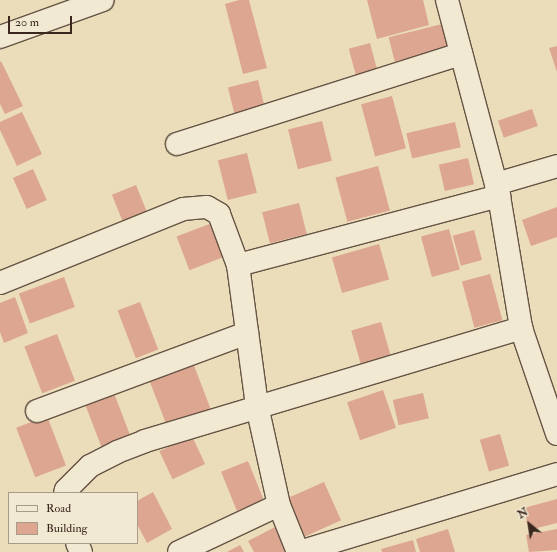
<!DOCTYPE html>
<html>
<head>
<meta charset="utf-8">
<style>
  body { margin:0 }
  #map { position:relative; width:557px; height:552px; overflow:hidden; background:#ebddba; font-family:"IM FELL Double Pica",serif }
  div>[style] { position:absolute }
  .building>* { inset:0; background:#dda690; transform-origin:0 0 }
  .roads { filter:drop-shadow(1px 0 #665445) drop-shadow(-1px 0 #665445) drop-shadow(0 1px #665445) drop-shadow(0 -1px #665445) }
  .minor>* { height:22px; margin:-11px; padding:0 11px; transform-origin:11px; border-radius:11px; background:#f2e9d2 }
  span { translate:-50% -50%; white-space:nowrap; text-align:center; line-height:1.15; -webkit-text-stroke:3px #f2e9d2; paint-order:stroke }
  .legend { position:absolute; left:8px; top:492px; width:130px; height:52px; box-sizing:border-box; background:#f2e9d2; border:1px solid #a89b8a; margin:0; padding:5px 7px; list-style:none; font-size:12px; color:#3a271e }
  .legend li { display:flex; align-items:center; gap:8px; height:20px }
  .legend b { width:20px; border:1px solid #a89b8a }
  .north { position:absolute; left:509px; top:504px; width:40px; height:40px; -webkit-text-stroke:3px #f2e9d2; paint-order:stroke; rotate:330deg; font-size:11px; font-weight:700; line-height:16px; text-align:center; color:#3a271e }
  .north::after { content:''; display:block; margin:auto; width:14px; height:18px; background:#3a271e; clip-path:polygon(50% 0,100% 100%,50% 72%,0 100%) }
  .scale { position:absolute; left:8px; top:16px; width:64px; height:18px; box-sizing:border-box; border:2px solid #3a271e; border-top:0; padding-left:5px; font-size:12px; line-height:14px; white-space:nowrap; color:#3a271e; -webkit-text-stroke:3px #f2e9d2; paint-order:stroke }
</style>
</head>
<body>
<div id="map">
  <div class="building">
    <i style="clip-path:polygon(239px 0,249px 0,267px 68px,243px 74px,225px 4px)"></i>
    <i style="clip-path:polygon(367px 0,423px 0,429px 25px,377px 39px)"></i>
    <i style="left:442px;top:24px;width:25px;height:55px;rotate:76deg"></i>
    <i style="left:370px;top:43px;width:28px;height:22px;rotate:75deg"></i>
    <i style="clip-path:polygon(557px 46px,557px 72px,549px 48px)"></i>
    <i style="clip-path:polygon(1px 61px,23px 106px,5px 114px,0 104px,0 62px)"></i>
    <i style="left:258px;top:80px;width:36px;height:31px;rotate:76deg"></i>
    <i style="left:392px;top:96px;width:54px;height:32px;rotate:75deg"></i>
    <i style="left:532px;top:109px;width:18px;height:36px;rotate:71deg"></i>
    <i style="clip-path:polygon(22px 112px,42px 154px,17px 166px,0 130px,0 122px)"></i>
    <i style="left:322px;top:121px;width:41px;height:35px;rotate:76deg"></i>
    <i style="left:455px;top:122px;width:26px;height:50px;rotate:77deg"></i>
    <i style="left:247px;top:153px;width:41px;height:30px;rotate:76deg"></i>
    <i style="left:468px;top:158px;width:27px;height:30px;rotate:77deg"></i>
    <i style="left:378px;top:166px;width:46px;height:44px;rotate:75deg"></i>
    <i style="left:33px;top:169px;width:34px;height:22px;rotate:66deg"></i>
    <i style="left:136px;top:185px;width:35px;height:26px;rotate:68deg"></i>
    <i style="left:299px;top:203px;width:32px;height:38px;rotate:76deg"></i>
    <i style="clip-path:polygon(557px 207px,557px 237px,531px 246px,522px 220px)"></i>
    <i style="left:212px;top:223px;width:36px;height:38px;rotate:69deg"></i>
    <i style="left:449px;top:229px;width:42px;height:29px;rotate:75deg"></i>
    <i style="left:474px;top:230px;width:31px;height:22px;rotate:75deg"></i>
    <i style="left:379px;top:244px;width:37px;height:49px;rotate:74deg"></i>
    <i style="left:490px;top:274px;width:48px;height:29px;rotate:75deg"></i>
    <i style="left:64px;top:277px;width:32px;height:48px;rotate:70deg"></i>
    <i style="clip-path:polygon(15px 297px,28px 333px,4px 343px,0 332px,0 303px)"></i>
    <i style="left:140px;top:302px;width:51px;height:24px;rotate:69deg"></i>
    <i style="left:381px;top:322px;width:36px;height:31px;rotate:74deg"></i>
    <i style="left:57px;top:334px;width:50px;height:35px;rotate:69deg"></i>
    <i style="left:193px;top:363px;width:53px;height:47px;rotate:69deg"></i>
    <i style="left:112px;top:388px;width:57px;height:31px;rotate:69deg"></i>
    <i style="left:383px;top:390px;width:40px;height:38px;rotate:71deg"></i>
    <i style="left:423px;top:393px;width:26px;height:31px;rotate:77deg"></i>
    <i style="left:47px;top:416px;width:53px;height:33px;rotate:69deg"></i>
    <i style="left:500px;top:434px;width:33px;height:21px;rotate:74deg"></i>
    <i style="left:192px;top:436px;width:31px;height:36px;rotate:65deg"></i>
    <i style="left:248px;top:461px;width:42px;height:29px;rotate:68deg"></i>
    <i style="left:324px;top:482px;width:42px;height:40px;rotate:66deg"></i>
    <i style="clip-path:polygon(153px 492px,172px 529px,147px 543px,137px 524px,137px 501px)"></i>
    <i style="clip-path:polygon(557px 499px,557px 523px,529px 530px,524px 508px)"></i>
    <i style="clip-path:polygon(275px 527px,288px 552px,254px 552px,248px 541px)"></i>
    <i style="clip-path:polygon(448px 529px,455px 552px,420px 552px,416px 539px)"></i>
    <i style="clip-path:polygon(557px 529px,557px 550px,529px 552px,526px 535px)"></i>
    <i style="clip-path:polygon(413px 540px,416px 552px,382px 552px,381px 549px)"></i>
    <i style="clip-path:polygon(240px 545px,244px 552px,227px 552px)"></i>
  </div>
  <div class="roads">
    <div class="minor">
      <i style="left:447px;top:0;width:203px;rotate:75.1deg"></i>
      <i style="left:499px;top:196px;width:134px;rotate:80.5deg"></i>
      <i style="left:521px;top:328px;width:112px;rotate:71.2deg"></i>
      <i style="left:0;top:37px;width:109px;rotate:-19.8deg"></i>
      <i style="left:177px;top:144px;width:298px;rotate:-17.6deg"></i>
      <i style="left:496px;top:184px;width:64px;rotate:-16.4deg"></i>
      <i style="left:238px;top:265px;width:270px;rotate:-14.8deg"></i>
      <i style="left:0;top:283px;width:197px;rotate:-22deg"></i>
      <i style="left:183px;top:209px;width:24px;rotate:-5deg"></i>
      <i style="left:207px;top:207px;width:14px;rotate:30deg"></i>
      <i style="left:219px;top:214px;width:54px;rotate:69.6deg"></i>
      <i style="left:238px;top:265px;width:142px;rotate:82.3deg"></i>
      <i style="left:257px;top:406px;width:101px;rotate:77.5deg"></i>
      <i style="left:279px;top:505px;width:51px;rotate:68deg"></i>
      <i style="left:37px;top:411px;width:224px;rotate:-20.4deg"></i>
      <i style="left:65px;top:493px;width:3px;rotate:-72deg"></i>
      <i style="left:66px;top:490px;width:34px;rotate:-45deg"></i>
      <i style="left:90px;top:466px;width:30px;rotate:-27deg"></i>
      <i style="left:117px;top:452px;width:30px;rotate:-21deg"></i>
      <i style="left:145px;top:441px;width:393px;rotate:-16.7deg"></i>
      <i style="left:77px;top:543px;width:10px;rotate:66deg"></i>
      <i style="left:179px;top:552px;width:110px;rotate:-25.2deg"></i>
      <i style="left:299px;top:552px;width:270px;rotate:-16.8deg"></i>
    </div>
  </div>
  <ul class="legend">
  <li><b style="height:5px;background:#f2e9d2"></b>Road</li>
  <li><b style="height:11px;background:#dda690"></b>Building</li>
  </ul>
  <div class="north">N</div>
  <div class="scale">20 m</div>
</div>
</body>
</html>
